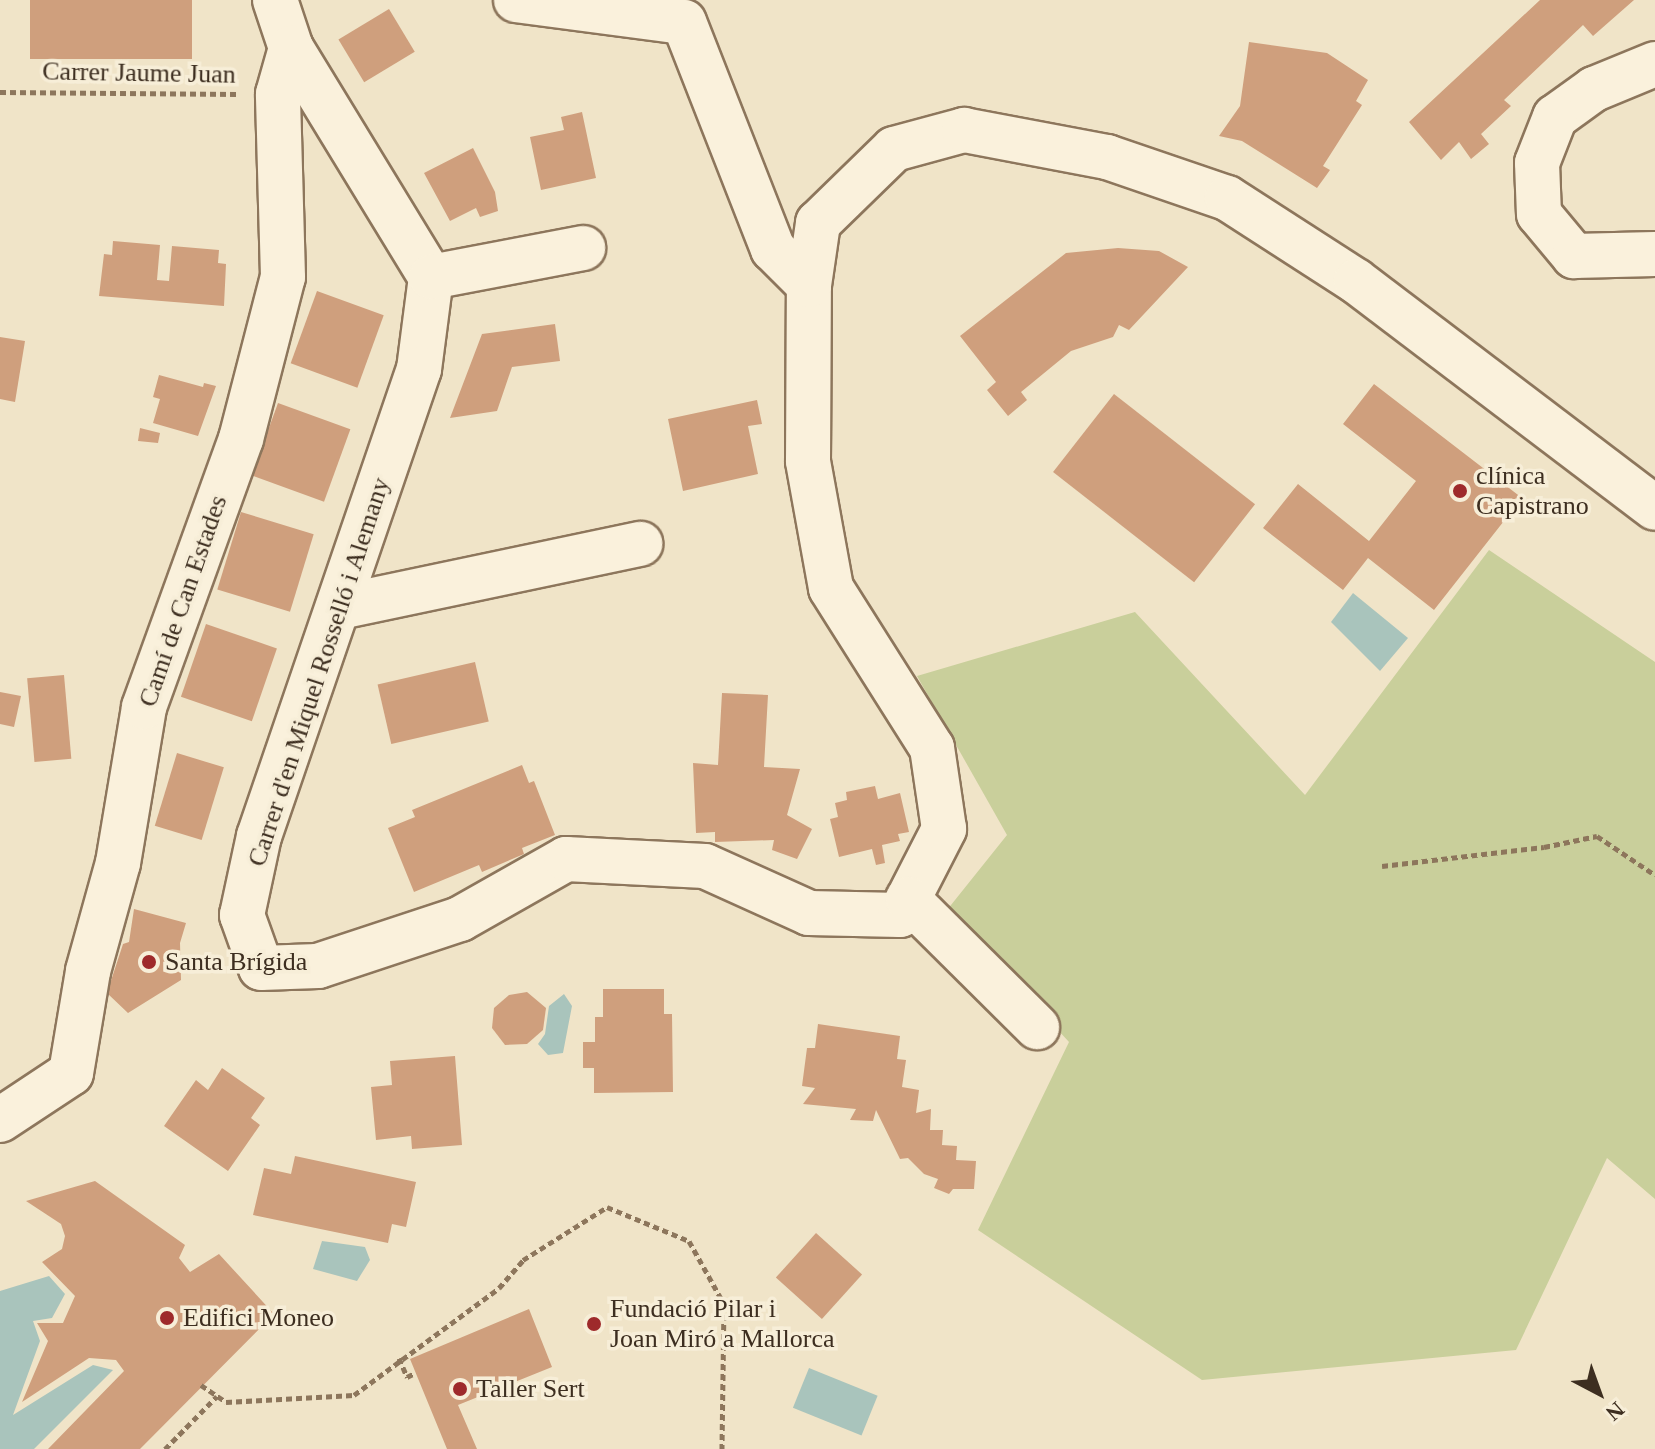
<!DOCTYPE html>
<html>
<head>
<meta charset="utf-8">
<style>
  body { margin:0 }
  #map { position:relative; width:1655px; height:1449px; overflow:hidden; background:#f0e4c8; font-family:Georgia,serif }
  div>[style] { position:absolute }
  .green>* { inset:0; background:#c9cf9b }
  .water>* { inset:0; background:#a9c4bc; transform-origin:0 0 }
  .building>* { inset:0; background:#cf9f7d; transform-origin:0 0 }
  .path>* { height:5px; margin-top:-2.5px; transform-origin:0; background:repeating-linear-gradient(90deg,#8d765c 0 6px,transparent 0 10px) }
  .roads { filter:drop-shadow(2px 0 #8d765c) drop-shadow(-2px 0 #8d765c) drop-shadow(0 2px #8d765c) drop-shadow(0 -2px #8d765c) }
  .minor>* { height:44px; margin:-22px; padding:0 22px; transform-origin:22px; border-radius:22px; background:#faf1dc }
  .dots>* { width:22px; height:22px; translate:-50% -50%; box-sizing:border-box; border:4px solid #f7eed8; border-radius:50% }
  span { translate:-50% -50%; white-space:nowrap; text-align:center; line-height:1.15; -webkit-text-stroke:7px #f7eed8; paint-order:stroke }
  .street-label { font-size:26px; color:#3d2e20 }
  .poi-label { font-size:26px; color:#3d2e20 }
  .left { translate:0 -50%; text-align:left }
  .north { position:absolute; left:1559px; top:1353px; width:80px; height:80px; -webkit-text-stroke:6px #f7eed8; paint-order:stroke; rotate:139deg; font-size:22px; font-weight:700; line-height:32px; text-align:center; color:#3d2e20 }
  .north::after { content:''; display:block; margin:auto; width:28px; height:36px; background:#3d2e20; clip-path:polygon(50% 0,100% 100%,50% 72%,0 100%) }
</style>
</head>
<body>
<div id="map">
  <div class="green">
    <i style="clip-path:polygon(1489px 550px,1655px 662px,1655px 1199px,1607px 1158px,1516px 1350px,1202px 1380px,978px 1230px,1069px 1042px,947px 910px,1007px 835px,917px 676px,1135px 612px,1305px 795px)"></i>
  </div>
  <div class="water">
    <i style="clip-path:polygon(1353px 593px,1408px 638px,1380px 671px,1331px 622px)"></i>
    <i style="clip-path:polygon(564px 994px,572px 1006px,563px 1053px,548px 1055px,538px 1044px,545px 1034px,549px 1006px)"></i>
    <i style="clip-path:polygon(322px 1241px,365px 1247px,370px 1260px,357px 1281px,313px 1269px)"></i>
    <i style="clip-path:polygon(49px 1276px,65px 1294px,52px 1318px,33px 1321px,40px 1341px,13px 1415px,93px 1365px,113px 1370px,34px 1449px,0 1449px,0 1291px)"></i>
    <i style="left:809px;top:1368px;width:74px;height:43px;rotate:22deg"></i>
  </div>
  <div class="building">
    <i style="left:30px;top:0;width:162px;height:59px"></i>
    <i style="clip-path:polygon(1540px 0,1634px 0,1593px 36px,1583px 25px,1504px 100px,1511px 106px,1481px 134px,1489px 144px,1471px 159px,1459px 142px,1441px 160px,1409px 122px)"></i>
    <i style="left:389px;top:9px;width:50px;height:59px;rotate:59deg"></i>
    <i style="clip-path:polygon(1249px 42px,1327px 53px,1368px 80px,1356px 101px,1362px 105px,1323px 166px,1330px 170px,1317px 188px,1242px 141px,1219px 136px,1240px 106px)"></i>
    <i style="clip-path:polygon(582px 112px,596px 178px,541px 190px,530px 137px,564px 130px,561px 117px)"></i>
    <i style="clip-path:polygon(473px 148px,495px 192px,498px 211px,480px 217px,476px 208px,450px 221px,424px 173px)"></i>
    <i style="clip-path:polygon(113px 241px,160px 245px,157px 280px,169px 281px,172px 246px,219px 250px,218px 263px,226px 264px,224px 306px,99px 296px,104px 254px,112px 255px)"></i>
    <i style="clip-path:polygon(1118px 248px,1159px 251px,1188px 267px,1129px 330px,1119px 325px,1113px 337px,1071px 351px,1021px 392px,1027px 400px,1008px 416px,987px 390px,996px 382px,960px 336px,1066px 253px)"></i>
    <i style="left:317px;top:291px;width:71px;height:77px;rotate:20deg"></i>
    <i style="clip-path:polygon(555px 324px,560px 361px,512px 367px,497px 411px,450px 418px,482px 334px)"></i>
    <i style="clip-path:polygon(0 337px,25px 341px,15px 402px,0 399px)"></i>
    <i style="clip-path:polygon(159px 375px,203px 387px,204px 383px,216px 386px,198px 436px,153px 423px,160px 399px,153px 397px)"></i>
    <i style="clip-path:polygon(1374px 384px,1522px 498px,1434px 610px,1368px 558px,1343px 590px,1263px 528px,1298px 484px,1369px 541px,1416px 481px,1343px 424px)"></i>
    <i style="left:1114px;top:394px;width:179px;height:99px;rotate:38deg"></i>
    <i style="clip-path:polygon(757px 400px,762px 424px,748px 426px,758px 474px,683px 491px,668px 419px)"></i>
    <i style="left:278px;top:403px;width:77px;height:77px;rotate:20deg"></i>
    <i style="clip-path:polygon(140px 428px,160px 433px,158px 443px,138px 441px)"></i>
    <i style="left:241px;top:512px;width:76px;height:81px;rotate:17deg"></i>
    <i style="left:206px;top:624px;width:75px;height:77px;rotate:19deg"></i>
    <i style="left:475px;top:662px;width:61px;height:100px;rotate:77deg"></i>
    <i style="left:64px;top:675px;width:84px;height:37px;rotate:85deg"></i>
    <i style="clip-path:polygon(0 692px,21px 696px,14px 727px,0 724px)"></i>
    <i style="clip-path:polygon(722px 693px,768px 695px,764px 767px,800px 769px,787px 815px,812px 829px,797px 859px,772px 850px,774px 840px,715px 842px,715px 832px,696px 833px,693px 763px,718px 765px)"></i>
    <i style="left:177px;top:753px;width:49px;height:76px;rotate:17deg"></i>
    <i style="clip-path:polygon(522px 765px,529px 783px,534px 781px,555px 835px,522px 848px,524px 854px,482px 872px,479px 865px,414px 892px,388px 828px,415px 817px,412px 810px)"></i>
    <i style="clip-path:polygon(875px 786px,878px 799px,900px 793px,909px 832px,898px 834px,900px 841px,882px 845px,885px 863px,876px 865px,872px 849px,839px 857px,830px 819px,838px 817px,835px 803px,847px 800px,846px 792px)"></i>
    <i style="clip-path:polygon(134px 909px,186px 923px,180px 943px,181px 980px,128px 1013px,107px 993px,123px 944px,129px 942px)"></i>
    <i style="clip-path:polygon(603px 989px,664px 989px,664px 1014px,672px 1014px,673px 1092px,594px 1093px,594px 1068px,583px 1068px,583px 1042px,595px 1042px,595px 1017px,603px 1017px)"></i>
    <i style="clip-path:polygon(527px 992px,546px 1008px,543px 1030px,527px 1044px,505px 1045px,492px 1028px,494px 1008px,509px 995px)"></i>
    <i style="clip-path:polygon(818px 1024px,900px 1036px,897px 1059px,906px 1060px,902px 1087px,919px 1090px,916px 1113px,931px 1109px,930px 1130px,943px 1130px,942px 1145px,957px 1146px,956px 1160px,976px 1161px,974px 1189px,953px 1189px,949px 1194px,934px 1188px,938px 1179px,924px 1174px,908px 1158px,900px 1159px,876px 1110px,873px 1121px,850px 1120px,856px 1109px,803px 1104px,815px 1088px,802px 1086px,807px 1048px,815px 1048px)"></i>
    <i style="clip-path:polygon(455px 1056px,462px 1145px,412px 1149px,411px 1136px,376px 1140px,371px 1087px,392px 1085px,390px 1061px)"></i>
    <i style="clip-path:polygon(222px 1068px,265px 1098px,251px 1118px,260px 1125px,228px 1171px,164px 1126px,196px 1080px,208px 1090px)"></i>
    <i style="clip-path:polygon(295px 1156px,416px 1182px,406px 1227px,392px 1224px,388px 1243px,253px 1215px,264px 1168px,291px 1174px)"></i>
    <i style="clip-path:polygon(95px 1181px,185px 1245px,179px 1258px,190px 1272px,219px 1254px,274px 1314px,140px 1449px,48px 1449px,124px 1371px,116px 1360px,89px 1358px,22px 1402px,48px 1341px,37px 1323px,63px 1323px,75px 1296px,42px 1262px,62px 1249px,65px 1236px,61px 1224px,26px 1201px)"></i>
    <i style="left:816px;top:1233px;width:62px;height:60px;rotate:42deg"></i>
    <i style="clip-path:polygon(529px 1309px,552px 1367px,458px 1405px,477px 1449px,447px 1449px,410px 1359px)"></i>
  </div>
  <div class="path">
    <i style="left:0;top:92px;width:237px;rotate:0.5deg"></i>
    <i style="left:1382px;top:866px;width:163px;rotate:-6.7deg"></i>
    <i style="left:1544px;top:847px;width:54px;rotate:-11.7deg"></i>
    <i style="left:1597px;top:836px;width:70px;rotate:33.9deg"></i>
    <i style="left:399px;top:1358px;width:21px;rotate:67deg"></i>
    <i style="left:407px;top:1377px;width:9px;rotate:-27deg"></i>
    <i style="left:201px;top:1385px;width:30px;rotate:34deg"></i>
    <i style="left:226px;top:1402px;width:128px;rotate:-3.1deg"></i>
    <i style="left:354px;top:1395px;width:180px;rotate:-36.4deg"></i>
    <i style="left:499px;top:1288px;width:37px;rotate:-49deg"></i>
    <i style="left:523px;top:1260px;width:99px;rotate:-32.2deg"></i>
    <i style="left:607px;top:1207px;width:89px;rotate:22.5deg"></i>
    <i style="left:689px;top:1241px;width:72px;rotate:60.9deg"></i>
    <i style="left:724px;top:1304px;width:145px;rotate:90.8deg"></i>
    <i style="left:165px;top:1449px;width:74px;rotate:-45.5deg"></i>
  </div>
  <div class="roads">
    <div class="minor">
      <i style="left:275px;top:0;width:51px;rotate:71.6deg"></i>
      <i style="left:291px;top:48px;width:268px;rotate:58.6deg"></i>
      <i style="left:431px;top:277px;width:93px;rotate:97.4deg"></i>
      <i style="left:419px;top:369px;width:494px;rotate:108.9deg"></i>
      <i style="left:259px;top:836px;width:81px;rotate:102.1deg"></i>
      <i style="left:242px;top:915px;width:56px;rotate:70.3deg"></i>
      <i style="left:261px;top:968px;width:57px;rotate:-2deg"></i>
      <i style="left:318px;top:966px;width:150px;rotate:-18.3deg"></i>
      <i style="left:460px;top:919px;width:122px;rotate:-29.5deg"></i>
      <i style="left:566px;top:859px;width:139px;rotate:2.9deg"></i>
      <i style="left:705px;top:866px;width:114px;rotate:24.3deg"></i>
      <i style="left:809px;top:913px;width:91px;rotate:1.3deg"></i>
      <i style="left:900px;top:915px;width:97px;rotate:-62.9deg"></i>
      <i style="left:944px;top:829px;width:82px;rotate:-98.4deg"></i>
      <i style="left:932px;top:748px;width:189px;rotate:-122.3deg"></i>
      <i style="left:831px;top:588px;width:129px;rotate:-100.3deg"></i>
      <i style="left:808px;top:461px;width:176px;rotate:-89.7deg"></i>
      <i style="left:809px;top:285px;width:63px;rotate:-81.7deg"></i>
      <i style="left:818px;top:223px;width:106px;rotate:-44.2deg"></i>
      <i style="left:894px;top:149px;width:73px;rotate:-15.2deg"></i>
      <i style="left:964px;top:130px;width:146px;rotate:10.7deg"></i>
      <i style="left:1107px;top:157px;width:127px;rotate:18.9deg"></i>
      <i style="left:1227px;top:198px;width:153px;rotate:32.8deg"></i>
      <i style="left:1356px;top:281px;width:375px;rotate:37.2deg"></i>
      <i style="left:516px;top:0;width:169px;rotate:7.5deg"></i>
      <i style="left:684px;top:22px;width:244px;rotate:68.6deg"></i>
      <i style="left:773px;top:249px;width:51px;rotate:45deg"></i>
      <i style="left:1655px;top:64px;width:66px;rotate:157.7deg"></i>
      <i style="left:1594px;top:89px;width:48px;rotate:144.3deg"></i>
      <i style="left:1555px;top:117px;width:49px;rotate:111.4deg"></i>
      <i style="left:1537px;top:163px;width:51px;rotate:87.8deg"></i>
      <i style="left:1539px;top:214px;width:55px;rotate:50.2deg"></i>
      <i style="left:1574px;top:256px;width:81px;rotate:-1.4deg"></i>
      <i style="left:431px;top:277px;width:155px;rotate:-10.8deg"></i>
      <i style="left:340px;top:607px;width:307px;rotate:-11.9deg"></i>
      <i style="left:908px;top:899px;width:182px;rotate:44.8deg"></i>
      <i style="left:0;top:1120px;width:85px;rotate:-33.5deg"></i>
      <i style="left:71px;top:1073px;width:103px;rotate:-80.5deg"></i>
      <i style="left:88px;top:971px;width:112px;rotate:-74.5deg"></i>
      <i style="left:118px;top:863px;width:158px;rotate:-80.5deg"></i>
      <i style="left:144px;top:707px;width:285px;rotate:-70.1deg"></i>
      <i style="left:241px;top:439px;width:167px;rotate:-75.5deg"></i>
      <i style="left:283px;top:277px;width:183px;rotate:-91.6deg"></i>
      <i style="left:278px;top:94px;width:48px;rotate:-74.2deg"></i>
    </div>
  </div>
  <div class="dots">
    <i style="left:1460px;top:491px;background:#9e2a2b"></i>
    <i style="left:149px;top:962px;background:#9e2a2b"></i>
    <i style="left:167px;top:1318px;background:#9e2a2b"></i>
    <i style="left:594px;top:1324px;background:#9e2a2b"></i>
    <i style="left:460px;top:1389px;background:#9e2a2b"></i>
  </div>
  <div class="street-label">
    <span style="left:139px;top:73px;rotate:1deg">Carrer Jaume Juan</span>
    <span style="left:183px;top:601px;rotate:-71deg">Camí de Can Estades</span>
    <span style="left:319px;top:672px;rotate:-72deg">Carrer d'en Miquel Rosselló i Alemany</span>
  </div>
  <div class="poi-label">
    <span class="left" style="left:1476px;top:491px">clínica<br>Capistrano</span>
    <span class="left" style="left:165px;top:962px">Santa Brígida</span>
    <span class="left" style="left:610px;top:1324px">Fundació Pilar i<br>Joan Miró a Mallorca</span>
    <span class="left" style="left:183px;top:1318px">Edifici Moneo</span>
    <span class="left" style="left:476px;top:1389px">Taller Sert</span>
  </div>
  <div class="north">N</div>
</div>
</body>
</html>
